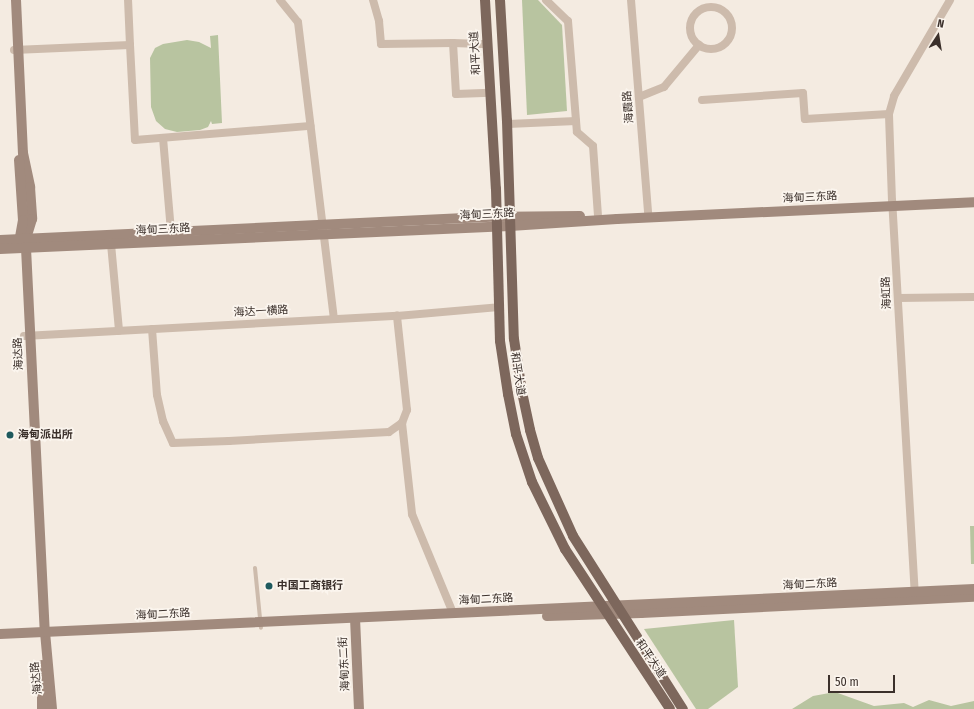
<!DOCTYPE html>
<html>
<head>
<meta charset="utf-8">
<style>
  body { margin:0 }
  #map { position:relative; width:974px; height:709px; overflow:hidden; background:#f4ebe1; font-family:"Fira Sans Condensed","Noto Sans SC",sans-serif }
  div>[style] { position:absolute }
  .green>* { inset:0; background:#b8c4a0 }
  .lane>* { height:4px; margin:-2px; padding:0 2px; transform-origin:2px; border-radius:2px; background:#cdbbac }
  .street>* { height:8px; margin:-4px; padding:0 4px; transform-origin:4px; border-radius:4px; background:#cdbbac }
  .street>.ring { margin:-4px; padding:0; box-sizing:content-box; background:none; border:8px solid #cdbbac; border-radius:50% }
  .secondary>* { height:10px; margin:-5px; padding:0 5px; transform-origin:5px; border-radius:5px; background:#a18a7d }
  .primary>* { height:10px; margin:-5px; padding:0 5px; transform-origin:5px; border-radius:5px; background:#7d675c }
  .dots>* { width:11px; height:11px; translate:-50% -50%; box-sizing:border-box; border:2px solid #fbf5ee; border-radius:50% }
  span { translate:-50% -50%; white-space:nowrap; text-align:center; line-height:1.15; -webkit-text-stroke:3.5px #fbf5ee; paint-order:stroke }
  .street-label { font-size:11px; color:#3b302b }
  .poi-label { font-size:11px; color:#3b302b; font-weight:700 }
  .left { translate:0 -50%; text-align:left }
  .north { position:absolute; left:918px; top:16px; width:40px; height:40px; -webkit-text-stroke:3px #fbf5ee; paint-order:stroke; rotate:12deg; font-size:11px; font-weight:700; line-height:16px; text-align:center; color:#3b302b }
  .north::after { content:''; display:block; margin:auto; width:14px; height:18px; background:#3b302b; clip-path:polygon(50% 0,100% 100%,50% 72%,0 100%) }
  .scale { position:absolute; left:828px; top:675px; width:67px; height:18px; box-sizing:border-box; border:2px solid #3b302b; border-top:0; padding-left:5px; font-size:12px; line-height:14px; white-space:nowrap; color:#3b302b; -webkit-text-stroke:3px #fbf5ee; paint-order:stroke }
</style>
</head>
<body>
<div id="map">
  <div class="green">
    <i style="clip-path:polygon(522px 0,538px 0,562px 25px,567px 111px,527px 115px)"></i>
    <i style="clip-path:polygon(218px 35px,222px 123px,212px 124px,211px 121px,208px 127px,200px 130px,177px 132px,165px 129px,156px 121px,151px 107px,150px 58px,155px 48px,163px 44px,187px 40px,199px 42px,211px 48px,210px 36px)"></i>
    <i style="clip-path:polygon(970px 526px,974px 526px,974px 564px,971px 564px)"></i>
    <i style="clip-path:polygon(734px 620px,738px 687px,708px 709px,696px 709px,644px 629px)"></i>
    <i style="clip-path:polygon(835px 692px,874px 706px,904px 703px,913px 707px,929px 700px,951px 706px,974px 701px,974px 709px,792px 709px,813px 696px)"></i>
  </div>
  <div class="lane">
    <i style="left:255px;top:568px;width:60px;rotate:84.3deg"></i>
  </div>
  <div class="street">
    <i style="left:280px;top:0;width:28px;rotate:51deg"></i>
    <i style="left:298px;top:22px;width:299px;rotate:83.1deg"></i>
    <i style="left:373px;top:0;width:22px;rotate:74deg"></i>
    <i style="left:379px;top:21px;width:23px;rotate:85deg"></i>
    <i style="left:381px;top:44px;width:72px;rotate:-0.8deg"></i>
    <i style="left:453px;top:43px;width:51px;rotate:86.6deg"></i>
    <i style="left:456px;top:94px;width:34px;rotate:-2deg"></i>
    <i style="left:546px;top:0;width:30px;rotate:44deg"></i>
    <i style="left:568px;top:21px;width:111px;rotate:85.4deg"></i>
    <i style="left:577px;top:132px;width:21px;rotate:41deg"></i>
    <i style="left:593px;top:146px;width:69px;rotate:85.9deg"></i>
    <i style="left:631px;top:0;width:214px;rotate:85.4deg"></i>
    <i class="ring" style="left:690px;top:7px;width:34px;height:34px"></i>
    <i style="left:453px;top:43px;width:35px;rotate:2deg"></i>
    <i style="left:130px;top:45px;width:95px;rotate:87deg"></i>
    <i style="left:135px;top:140px;width:176px;rotate:-4.6deg"></i>
    <i style="left:14px;top:50px;width:116px;rotate:-2.5deg"></i>
    <i style="left:130px;top:45px;width:45px;rotate:-92.5deg"></i>
    <i style="left:639px;top:97px;width:27px;rotate:-22deg"></i>
    <i style="left:664px;top:87px;width:55px;rotate:-50.2deg"></i>
    <i style="left:702px;top:100px;width:101px;rotate:-4deg"></i>
    <i style="left:803px;top:93px;width:26px;rotate:86deg"></i>
    <i style="left:805px;top:119px;width:84px;rotate:-3.4deg"></i>
    <i style="left:507px;top:124px;width:69px;rotate:-2.5deg"></i>
    <i style="left:163px;top:138px;width:94px;rotate:85.1deg"></i>
    <i style="left:111px;top:244px;width:87px;rotate:84.7deg"></i>
    <i style="left:898px;top:298px;width:76px;rotate:-0.8deg"></i>
    <i style="left:152px;top:329px;width:66px;rotate:85.7deg"></i>
    <i style="left:157px;top:395px;width:27px;rotate:77deg"></i>
    <i style="left:163px;top:421px;width:24px;rotate:66deg"></i>
    <i style="left:173px;top:443px;width:56px;rotate:-2deg"></i>
    <i style="left:229px;top:441px;width:160px;rotate:-3.2deg"></i>
    <i style="left:389px;top:432px;width:16px;rotate:-35deg"></i>
    <i style="left:402px;top:423px;width:14px;rotate:-69deg"></i>
    <i style="left:407px;top:410px;width:95px;rotate:-96.1deg"></i>
    <i style="left:24px;top:336px;width:374px;rotate:-3.1deg"></i>
    <i style="left:397px;top:316px;width:102px;rotate:-5deg"></i>
    <i style="left:402px;top:423px;width:92px;rotate:83.7deg"></i>
    <i style="left:412px;top:514px;width:107px;rotate:67.5deg"></i>
    <i style="left:915px;top:597px;width:397px;rotate:-93.3deg"></i>
    <i style="left:892px;top:201px;width:87px;rotate:-92deg"></i>
    <i style="left:889px;top:114px;width:19px;rotate:-74deg"></i>
    <i style="left:894px;top:96px;width:111px;rotate:-59.7deg"></i>
  </div>
  <div class="secondary">
    <i style="left:16px;top:0;width:153px;rotate:87.4deg"></i>
    <i style="left:23px;top:153px;width:35px;rotate:78deg"></i>
    <i style="left:30px;top:187px;width:32px;rotate:86deg"></i>
    <i style="left:32px;top:219px;width:21px;rotate:107deg"></i>
    <i style="left:26px;top:239px;width:9px;rotate:90deg"></i>
    <i style="left:26px;top:248px;width:384px;rotate:87.2deg"></i>
    <i style="left:45px;top:632px;width:77px;rotate:84.8deg"></i>
    <i style="left:19px;top:160px;width:60px;rotate:86.2deg"></i>
    <i style="left:23px;top:220px;width:23px;rotate:100deg"></i>
    <i style="left:0;top:240px;width:497px;rotate:-2.7deg"></i>
    <i style="left:496px;top:217px;width:84px;rotate:-0.7deg"></i>
    <i style="left:0;top:249px;width:511px;rotate:-2.58deg"></i>
    <i style="left:510px;top:226px;width:107px;rotate:-3.7deg"></i>
    <i style="left:617px;top:219px;width:357px;rotate:-2.7deg"></i>
    <i style="left:547px;top:616px;width:94px;rotate:-1.8deg"></i>
    <i style="left:641px;top:613px;width:333px;rotate:-2.8deg"></i>
    <i style="left:355px;top:618px;width:91px;rotate:87.5deg"></i>
    <i style="left:0;top:634px;width:975px;rotate:-2.65deg"></i>
    <i style="left:42px;top:665px;width:44px;rotate:90deg"></i>
  </div>
  <div class="primary">
    <i style="left:485px;top:0;width:189px;rotate:86.7deg"></i>
    <i style="left:496px;top:189px;width:152px;rotate:88.5deg"></i>
    <i style="left:500px;top:341px;width:54px;rotate:81.4deg"></i>
    <i style="left:508px;top:394px;width:41px;rotate:78.7deg"></i>
    <i style="left:516px;top:434px;width:51px;rotate:71.6deg"></i>
    <i style="left:532px;top:482px;width:75px;rotate:63.8deg"></i>
    <i style="left:565px;top:549px;width:191px;rotate:56.7deg"></i>
    <i style="left:500px;top:0;width:121px;rotate:86.7deg"></i>
    <i style="left:507px;top:121px;width:218px;rotate:88.2deg"></i>
    <i style="left:514px;top:339px;width:54px;rotate:81.4deg"></i>
    <i style="left:522px;top:392px;width:39px;rotate:78deg"></i>
    <i style="left:530px;top:430px;width:29px;rotate:74deg"></i>
    <i style="left:538px;top:458px;width:85px;rotate:65.8deg"></i>
    <i style="left:573px;top:536px;width:205px;rotate:57.6deg"></i>
  </div>
  <div class="dots">
    <i style="left:10px;top:435px;background:#1f5a5e"></i>
    <i style="left:269px;top:586px;background:#1f5a5e"></i>
  </div>
  <div class="street-label">
    <span style="left:476px;top:53px;rotate:-93deg">和平大道</span>
    <span style="left:629px;top:107px;rotate:-95deg">海霞路</span>
    <span style="left:810px;top:198px;rotate:-3deg">海甸三东路</span>
    <span style="left:487px;top:215px;rotate:-3deg">海甸三东路</span>
    <span style="left:163px;top:230px;rotate:-3deg">海甸三东路</span>
    <span style="left:887px;top:293px;rotate:-93deg">海虹路</span>
    <span style="left:261px;top:312px;rotate:-3deg">海达一横路</span>
    <span style="left:19px;top:354px;rotate:-93deg">海达路</span>
    <span style="left:517px;top:374px;rotate:81deg">和平大道</span>
    <span style="left:810px;top:585px;rotate:-3deg">海甸二东路</span>
    <span style="left:486px;top:600px;rotate:-3deg">海甸二东路</span>
    <span style="left:163px;top:615px;rotate:-3deg">海甸二东路</span>
    <span style="left:650px;top:659px;rotate:56deg">和平大道</span>
    <span style="left:345px;top:664px;rotate:-93deg">海甸东二街</span>
    <span style="left:37px;top:678px;rotate:-96deg">海达路</span>
  </div>
  <div class="poi-label">
    <span class="left" style="left:18px;top:435px">海甸派出所</span>
    <span class="left" style="left:277px;top:586px">中国工商银行</span>
  </div>
  <div class="north">N</div>
  <div class="scale">50 m</div>
</div>
</body>
</html>
